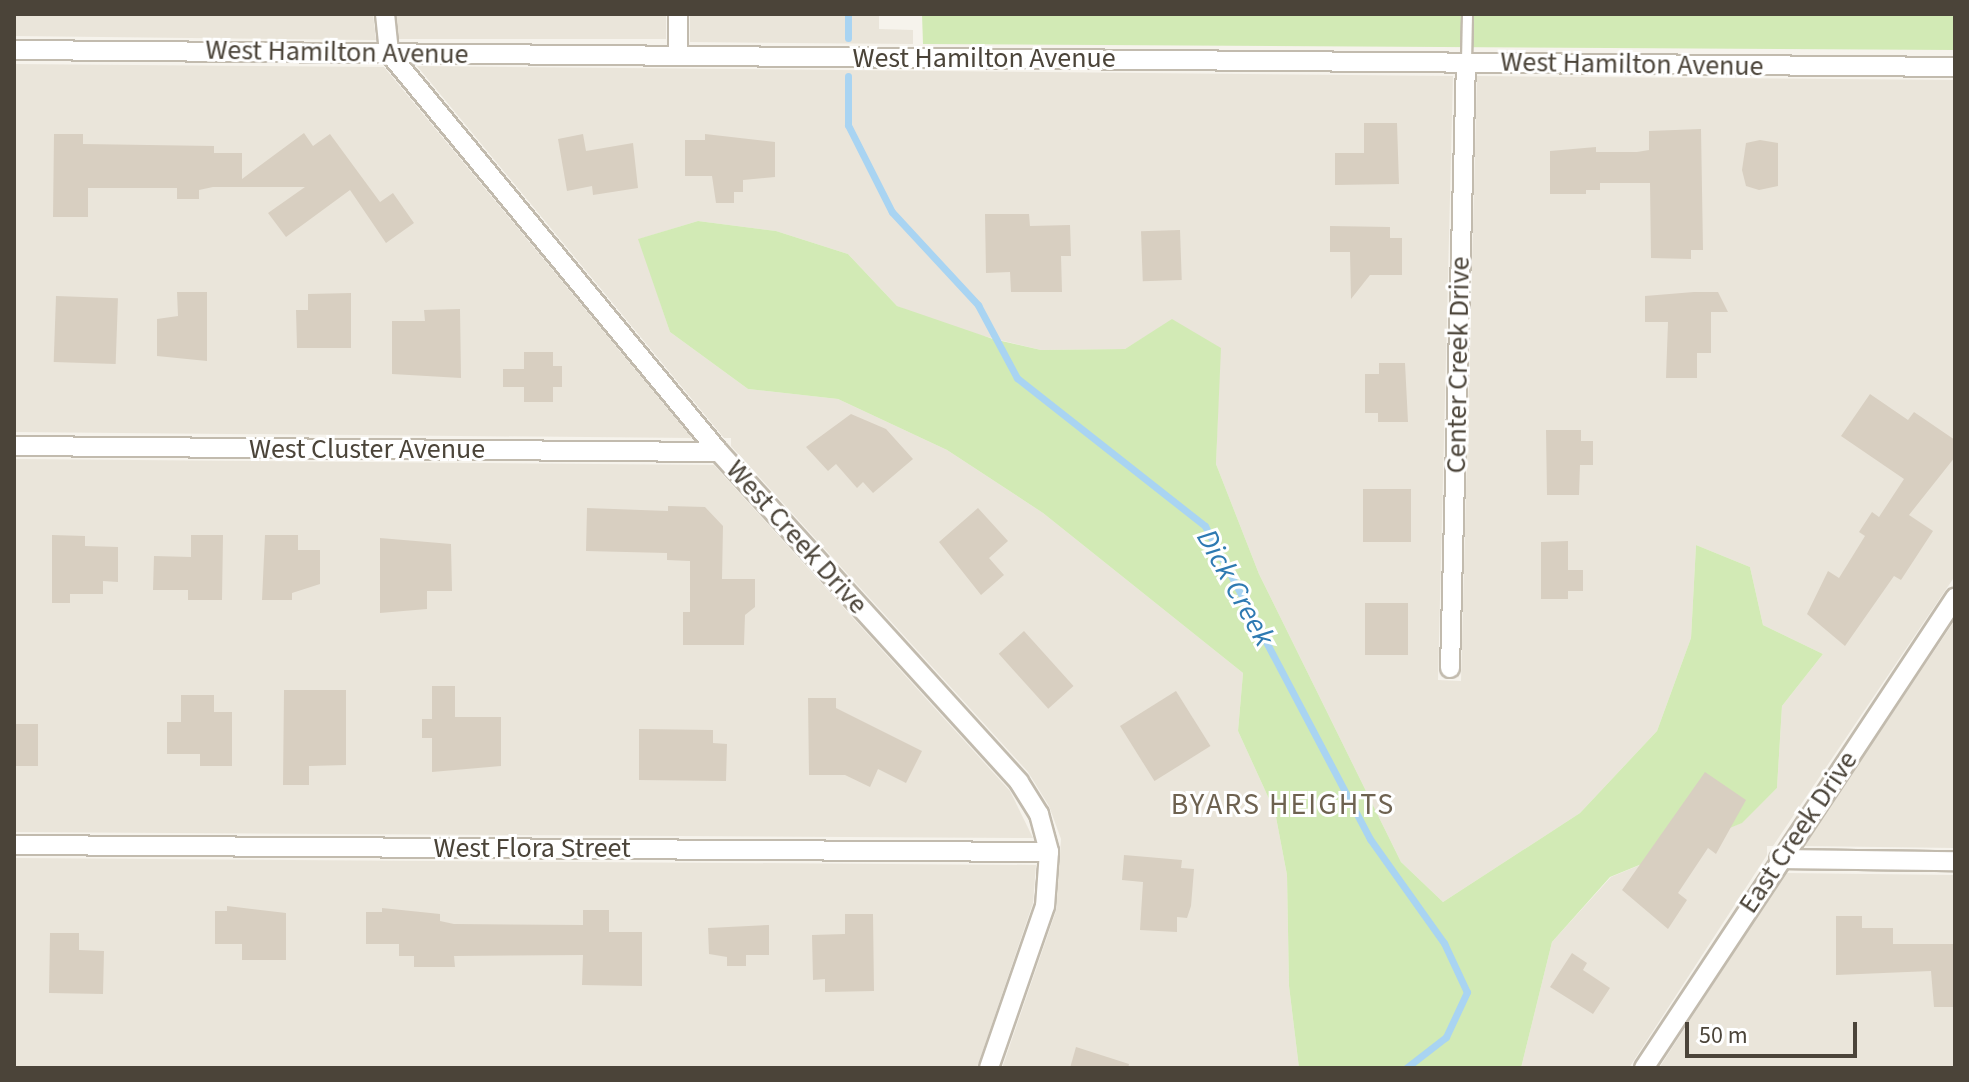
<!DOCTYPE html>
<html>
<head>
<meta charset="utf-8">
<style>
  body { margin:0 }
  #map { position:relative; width:1969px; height:1082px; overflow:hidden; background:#f6f3ec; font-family:"Source Sans 3",sans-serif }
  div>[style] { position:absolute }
  .residential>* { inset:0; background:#eae5da; transform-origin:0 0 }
  .green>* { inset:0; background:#d2eab5 }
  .stream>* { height:7px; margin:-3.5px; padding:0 3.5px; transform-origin:3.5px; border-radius:3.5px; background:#a9d4f2 }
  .building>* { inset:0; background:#d8cfc1; transform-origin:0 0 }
  .roads { filter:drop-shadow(2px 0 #c2bbae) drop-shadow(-2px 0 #c2bbae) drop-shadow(0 2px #c2bbae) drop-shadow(0 -2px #c2bbae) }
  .lane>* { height:9px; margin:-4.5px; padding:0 4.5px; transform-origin:4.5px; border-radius:4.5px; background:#fff }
  .street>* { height:18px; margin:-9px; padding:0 9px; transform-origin:9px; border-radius:9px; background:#fff }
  span { translate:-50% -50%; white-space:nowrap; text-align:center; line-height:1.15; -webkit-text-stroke:6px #fff; paint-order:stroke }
  .street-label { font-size:28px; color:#4b4439 }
  .water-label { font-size:30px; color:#2e7ab2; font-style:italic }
  .neighbourhood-label { font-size:30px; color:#6e6250; letter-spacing:2px }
  .frame { position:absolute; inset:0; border:16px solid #4b4439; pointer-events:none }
  .scale { position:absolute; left:1685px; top:1022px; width:172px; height:36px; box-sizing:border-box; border:4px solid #4b4439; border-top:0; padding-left:10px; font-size:24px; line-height:28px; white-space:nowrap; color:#4b4439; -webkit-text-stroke:6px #fff; paint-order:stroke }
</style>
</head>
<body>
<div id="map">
  <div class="residential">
    <i style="clip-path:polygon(14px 14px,373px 14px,376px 40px,14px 36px)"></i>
    <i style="left:397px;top:14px;width:269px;height:25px"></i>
    <i style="clip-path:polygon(690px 14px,879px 14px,879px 29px,913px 30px,913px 44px,690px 42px)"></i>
    <i style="clip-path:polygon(14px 64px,384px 67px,692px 438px,14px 432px)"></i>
    <i style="clip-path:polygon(417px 66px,1453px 76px,1438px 680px,1461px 681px,1477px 76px,1955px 80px,1955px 576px,1773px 846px,1767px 846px,1767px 855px,1629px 1068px,1521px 1068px,1552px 942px,1611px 877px,1741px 823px,1777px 788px,1782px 706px,1823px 654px,1763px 625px,1750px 567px,1696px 545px,1691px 638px,1657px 731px,1580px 813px,1443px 902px,1401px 862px,1259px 574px,1216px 464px,1220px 348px,1172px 320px,1125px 349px,1041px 350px,951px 328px,897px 306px,848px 254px,776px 231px,698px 221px,639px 239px,670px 332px,748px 389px,838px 399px,947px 450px,1043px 513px,1243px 673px,1238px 731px,1275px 812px,1287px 875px,1289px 986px,1299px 1068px,1002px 1068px,1056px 911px,1061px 839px,1049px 806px,1028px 772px,731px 446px,731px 438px,724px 438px)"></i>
    <i style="clip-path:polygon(14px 459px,714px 465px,1010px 791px,1033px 838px,14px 832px)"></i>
    <i style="clip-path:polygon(1955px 620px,1955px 848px,1803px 846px)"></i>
    <i style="clip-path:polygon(14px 858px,1036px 865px,1033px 903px,977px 1068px,14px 1068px)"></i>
    <i style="clip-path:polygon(1785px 873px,1955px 875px,1955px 1068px,1659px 1068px)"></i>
  </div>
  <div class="green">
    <i style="clip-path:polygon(922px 14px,1955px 14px,1955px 50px,923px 44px)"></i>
    <i style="clip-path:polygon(698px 221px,776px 231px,848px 254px,897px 306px,993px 339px,1041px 350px,1125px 349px,1172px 319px,1221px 348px,1216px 464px,1259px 574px,1401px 862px,1443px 902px,1580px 813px,1657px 731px,1691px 638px,1696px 545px,1750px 567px,1763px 625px,1823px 654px,1782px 706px,1777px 788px,1742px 823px,1610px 877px,1552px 942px,1521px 1068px,1299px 1068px,1289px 986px,1287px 875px,1275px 812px,1238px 731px,1243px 673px,1043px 513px,947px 450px,838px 399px,748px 389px,670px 332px,638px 239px)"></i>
  </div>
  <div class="stream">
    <i style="left:848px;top:14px;width:24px;rotate:90deg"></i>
    <i style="left:848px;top:76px;width:49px;rotate:90deg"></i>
    <i style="left:848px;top:125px;width:97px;rotate:63.2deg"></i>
    <i style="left:892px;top:212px;width:127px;rotate:47.2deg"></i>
    <i style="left:978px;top:305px;width:83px;rotate:61.9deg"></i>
    <i style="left:1017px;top:378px;width:239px;rotate:38.2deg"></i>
    <i style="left:1205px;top:526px;width:354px;rotate:62.2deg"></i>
    <i style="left:1370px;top:839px;width:128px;rotate:54.6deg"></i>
    <i style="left:1444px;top:943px;width:54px;rotate:64.9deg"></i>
    <i style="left:1467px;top:992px;width:50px;rotate:115deg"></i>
    <i style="left:1446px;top:1037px;width:51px;rotate:142.2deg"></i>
  </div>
  <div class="building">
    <i style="clip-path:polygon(1364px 123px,1397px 123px,1399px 184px,1335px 185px,1335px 153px,1364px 153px)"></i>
    <i style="clip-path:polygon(1701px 129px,1703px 250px,1691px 250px,1691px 259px,1651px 258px,1650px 183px,1600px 183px,1600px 190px,1586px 190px,1586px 194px,1550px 194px,1550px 151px,1596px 147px,1596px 152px,1637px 152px,1649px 150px,1649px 131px)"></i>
    <i style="clip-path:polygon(304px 133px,313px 146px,330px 134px,380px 202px,393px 193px,414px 223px,386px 243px,350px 190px,286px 237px,268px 213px,305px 187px,213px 187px,199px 190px,199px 199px,177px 199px,177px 188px,88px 188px,88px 217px,53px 217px,54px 134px,83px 134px,83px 144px,214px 146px,214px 153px,242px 153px,242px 179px)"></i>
    <i style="clip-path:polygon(583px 134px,586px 151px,633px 143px,638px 188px,593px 195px,592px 186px,567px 191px,558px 139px)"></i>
    <i style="clip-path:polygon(705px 134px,775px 142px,775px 177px,743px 180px,743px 192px,734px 192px,734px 203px,716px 203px,712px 176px,685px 176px,685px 140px,705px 140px)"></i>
    <i style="clip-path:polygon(1760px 140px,1778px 143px,1778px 186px,1759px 190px,1746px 186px,1742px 170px,1746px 143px)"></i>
    <i style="clip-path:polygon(985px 214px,1029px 214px,1030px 226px,1070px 225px,1071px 256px,1061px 256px,1062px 292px,1011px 292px,1010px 272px,986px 273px)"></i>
    <i style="clip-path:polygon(1330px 226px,1390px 227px,1390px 238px,1402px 238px,1402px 275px,1370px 275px,1351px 299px,1350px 252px,1330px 252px)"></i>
    <i style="left:1180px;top:230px;width:50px;height:39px;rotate:88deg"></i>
    <i style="clip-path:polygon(177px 292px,207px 292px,207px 361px,157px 356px,157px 319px,178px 316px)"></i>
    <i style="clip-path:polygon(1694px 292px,1718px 292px,1728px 312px,1711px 312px,1711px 353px,1697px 353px,1697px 378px,1666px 378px,1668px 322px,1645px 322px,1645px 296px)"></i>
    <i style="clip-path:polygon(351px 293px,351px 348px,297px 348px,296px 310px,308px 310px,308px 294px)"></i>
    <i style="left:56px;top:296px;width:62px;height:66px;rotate:2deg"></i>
    <i style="clip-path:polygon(460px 309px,461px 378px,392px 374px,392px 321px,425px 321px,424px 310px)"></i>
    <i style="clip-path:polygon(524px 352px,553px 352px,553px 366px,562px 366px,562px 387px,553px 387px,553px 402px,524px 402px,524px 387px,503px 387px,503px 369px,524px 369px)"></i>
    <i style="clip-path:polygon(1379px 363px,1405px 363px,1408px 422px,1378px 422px,1378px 413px,1365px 413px,1365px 374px,1379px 374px)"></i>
    <i style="clip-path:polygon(1870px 394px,1908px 420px,1914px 412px,1955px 440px,1955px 457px,1909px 515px,1933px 531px,1901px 580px,1894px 576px,1845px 646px,1807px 614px,1828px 571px,1839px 578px,1865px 536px,1859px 532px,1872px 512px,1879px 517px,1904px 479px,1841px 436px)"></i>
    <i style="clip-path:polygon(851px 414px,886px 429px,913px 459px,873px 493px,863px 482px,857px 488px,836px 464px,828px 471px,806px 447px)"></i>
    <i style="clip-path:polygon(1546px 430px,1581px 430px,1581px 441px,1593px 441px,1593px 465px,1580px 465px,1579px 495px,1547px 495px)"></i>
    <i style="left:1363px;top:489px;width:48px;height:53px"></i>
    <i style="clip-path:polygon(668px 506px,705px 507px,723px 526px,722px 579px,755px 579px,755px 607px,745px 615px,744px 645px,683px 645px,683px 612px,690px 612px,690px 561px,667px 560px,667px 553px,586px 551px,587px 508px,668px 511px)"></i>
    <i style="clip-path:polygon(978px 508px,1008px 541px,989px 558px,1004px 575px,981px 595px,939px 542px)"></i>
    <i style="clip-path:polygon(52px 535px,85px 536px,85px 546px,118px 547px,118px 582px,103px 581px,103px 594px,70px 594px,70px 603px,52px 603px)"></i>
    <i style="clip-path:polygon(191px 535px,223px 535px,222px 600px,188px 600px,188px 590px,153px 590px,154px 556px,191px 557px)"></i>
    <i style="clip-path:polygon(265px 535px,298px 535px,298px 550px,320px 550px,320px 584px,292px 593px,292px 600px,262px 600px)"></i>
    <i style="clip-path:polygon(380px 538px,451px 544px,452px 591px,427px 591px,427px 609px,380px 613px)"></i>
    <i style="clip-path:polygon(1568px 541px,1568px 570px,1583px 570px,1583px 591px,1568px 591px,1568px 599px,1541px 599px,1541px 542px)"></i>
    <i style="left:1365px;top:603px;width:43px;height:52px"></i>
    <i style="left:1024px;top:631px;width:74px;height:34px;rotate:48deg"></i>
    <i style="clip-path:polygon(432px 686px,455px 686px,455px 717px,501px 717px,501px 766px,432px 772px,432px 738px,422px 738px,422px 719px,432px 719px)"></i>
    <i style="clip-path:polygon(284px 690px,346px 690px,346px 765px,309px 766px,309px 785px,283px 785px)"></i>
    <i style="left:1176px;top:691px;width:65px;height:66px;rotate:58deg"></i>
    <i style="clip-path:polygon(181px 695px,214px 695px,214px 712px,232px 712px,232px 766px,200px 766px,200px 754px,167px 754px,167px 722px,181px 722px)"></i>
    <i style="clip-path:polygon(808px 698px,836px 698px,836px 708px,922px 751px,906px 783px,878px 769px,870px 787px,845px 775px,809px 775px)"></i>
    <i style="left:14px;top:724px;width:24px;height:42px"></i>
    <i style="clip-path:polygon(639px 729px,713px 730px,713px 743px,727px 744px,726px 781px,639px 780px)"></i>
    <i style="clip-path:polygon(1705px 772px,1746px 800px,1716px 854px,1708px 848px,1678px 893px,1687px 900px,1668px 929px,1622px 890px)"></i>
    <i style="clip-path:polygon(1124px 855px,1182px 860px,1181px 868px,1194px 869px,1191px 906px,1187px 918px,1177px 917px,1177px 932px,1140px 930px,1143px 882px,1122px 880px)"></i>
    <i style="clip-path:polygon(227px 906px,286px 913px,286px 960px,242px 960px,242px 944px,215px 944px,215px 911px,227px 911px)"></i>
    <i style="clip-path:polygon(382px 908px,440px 914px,440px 921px,454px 924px,583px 925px,583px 910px,609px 910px,609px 932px,642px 932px,642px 986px,582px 985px,583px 955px,454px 956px,455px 967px,414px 967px,414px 956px,399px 956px,399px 944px,366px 944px,366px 912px,382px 912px)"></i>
    <i style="clip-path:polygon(845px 914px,873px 914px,874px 991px,825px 992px,825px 979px,813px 980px,812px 935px,845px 934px)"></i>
    <i style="clip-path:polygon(1836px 916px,1862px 916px,1862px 928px,1893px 928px,1893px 944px,1955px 944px,1955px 1007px,1934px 1007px,1931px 971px,1836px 975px)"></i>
    <i style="clip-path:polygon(769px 925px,769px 955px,746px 955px,746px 966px,727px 966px,727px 957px,709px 954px,708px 928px)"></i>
    <i style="clip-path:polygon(50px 933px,79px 933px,79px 950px,104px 951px,103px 994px,49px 993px)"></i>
    <i style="clip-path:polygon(1572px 953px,1587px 963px,1583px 970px,1610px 988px,1593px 1014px,1550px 987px)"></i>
    <i style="clip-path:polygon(1076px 1047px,1129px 1064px,1128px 1068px,1070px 1068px)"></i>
  </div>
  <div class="roads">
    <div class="lane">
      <i style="left:1466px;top:62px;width:48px;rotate:-88.8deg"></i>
    </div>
    <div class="street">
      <i style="left:385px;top:14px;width:39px;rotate:84deg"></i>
      <i style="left:389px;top:53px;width:518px;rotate:50.41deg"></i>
      <i style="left:719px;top:452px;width:446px;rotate:47.7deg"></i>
      <i style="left:1019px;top:782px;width:38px;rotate:58deg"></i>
      <i style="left:1039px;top:814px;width:39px;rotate:75deg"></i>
      <i style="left:1049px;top:852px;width:54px;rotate:94.2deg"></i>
      <i style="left:1045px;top:906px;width:171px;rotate:109.1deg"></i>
      <i style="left:14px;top:50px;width:1941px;rotate:0.5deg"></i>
      <i style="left:678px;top:56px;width:42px;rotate:-90deg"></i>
      <i style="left:14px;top:446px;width:705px;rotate:0.49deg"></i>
      <i style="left:1450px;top:668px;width:606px;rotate:-88.49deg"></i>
      <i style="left:14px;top:845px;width:1035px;rotate:0.39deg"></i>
      <i style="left:1779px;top:859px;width:176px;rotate:0.7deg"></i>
      <i style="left:1644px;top:1068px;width:564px;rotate:-56.51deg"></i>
    </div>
  </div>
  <div class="street-label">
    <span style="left:337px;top:52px;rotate:1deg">West Hamilton Avenue</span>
    <span style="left:984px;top:58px">West Hamilton Avenue</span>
    <span style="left:1632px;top:64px;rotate:1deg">West Hamilton Avenue</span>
    <span style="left:1458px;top:365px;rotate:-89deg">Center Creek Drive</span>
    <span style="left:367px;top:449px">West Cluster Avenue</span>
    <span style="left:797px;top:537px;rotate:48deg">West Creek Drive</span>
    <span style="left:1798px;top:832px;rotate:-56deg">East Creek Drive</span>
    <span style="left:532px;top:848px">West Flora Street</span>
  </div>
  <div class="water-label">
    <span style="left:1235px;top:588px;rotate:61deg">Dick Creek</span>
  </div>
  <div class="neighbourhood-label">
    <span style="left:1283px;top:805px">BYARS HEIGHTS</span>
  </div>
  <div class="frame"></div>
  <div class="scale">50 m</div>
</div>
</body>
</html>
